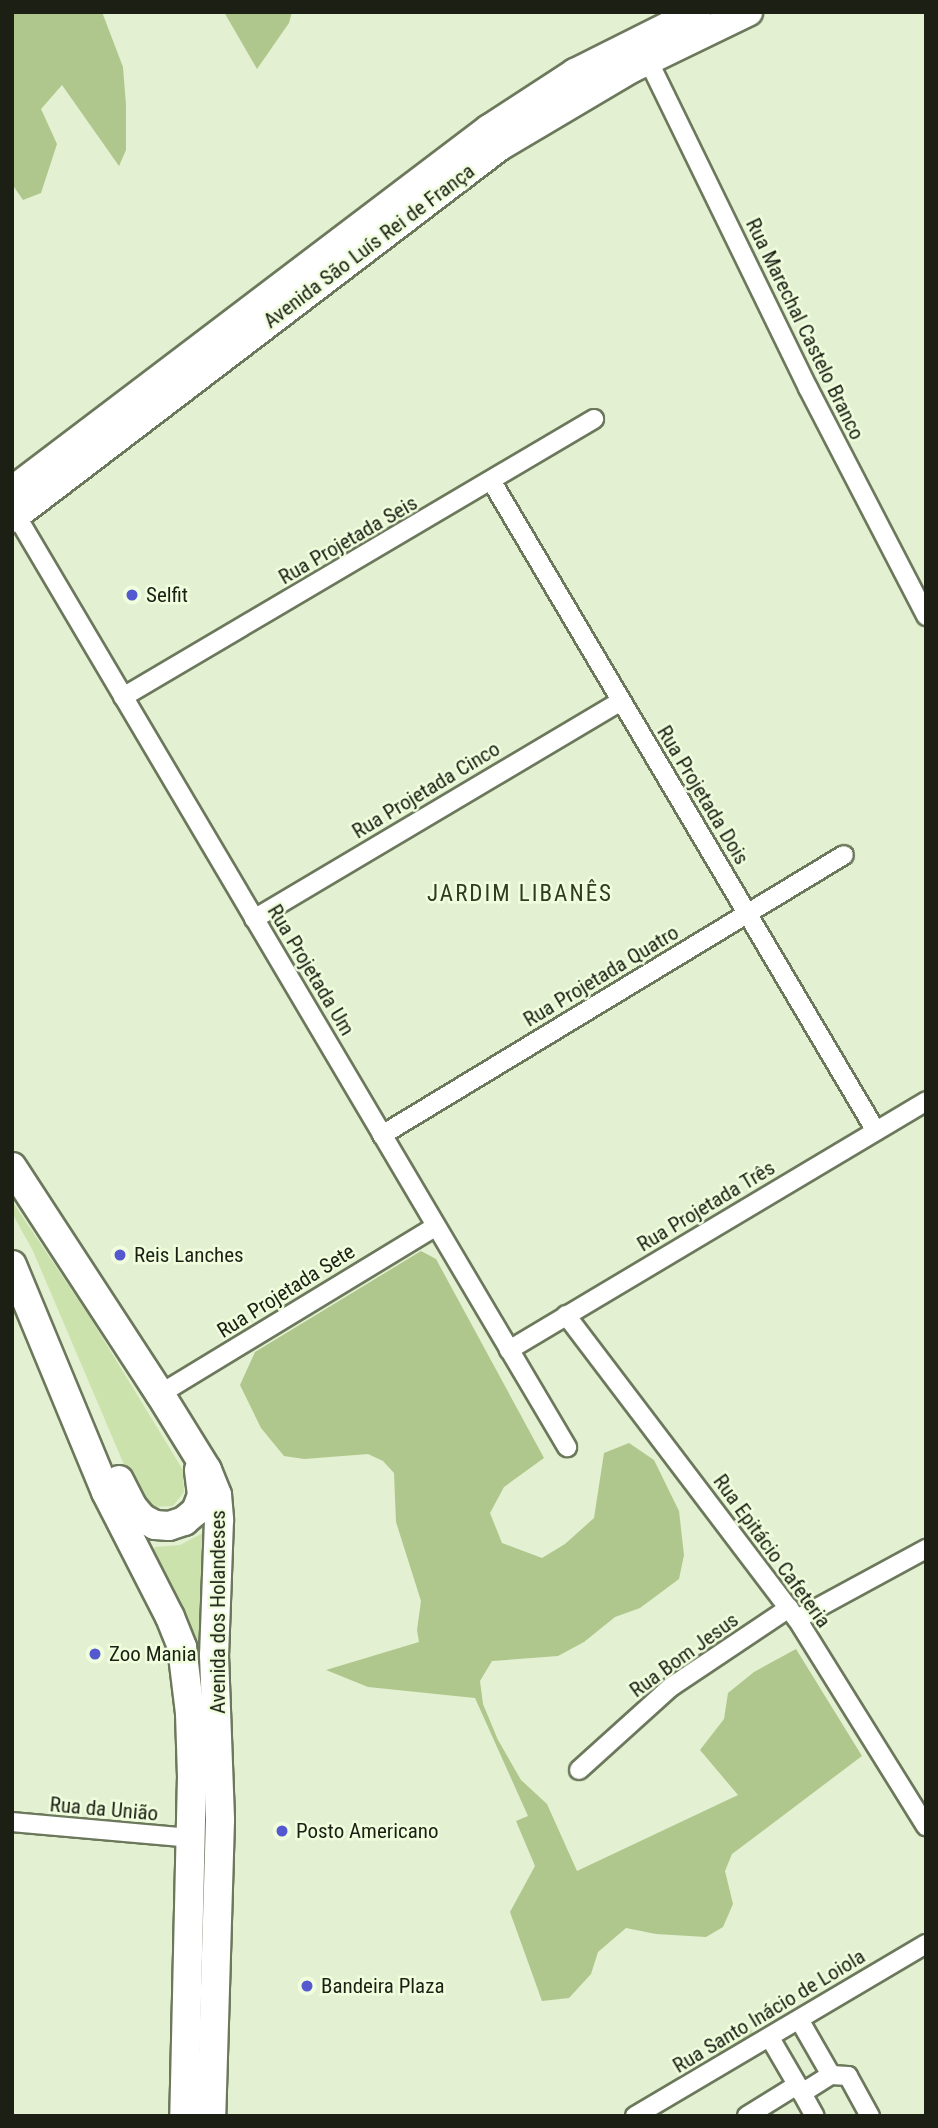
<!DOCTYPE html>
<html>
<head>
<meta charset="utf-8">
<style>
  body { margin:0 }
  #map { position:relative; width:938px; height:2128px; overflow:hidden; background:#e3f0d1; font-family:"Roboto Condensed",sans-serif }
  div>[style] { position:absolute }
  .green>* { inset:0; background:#cce2ac }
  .forest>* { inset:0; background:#afc78c }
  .roads { filter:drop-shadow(2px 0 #6c785c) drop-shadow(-2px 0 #6c785c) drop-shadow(0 2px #6c785c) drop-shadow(0 -2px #6c785c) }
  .street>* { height:18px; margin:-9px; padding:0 9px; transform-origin:9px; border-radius:9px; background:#fff }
  .primary>* { height:28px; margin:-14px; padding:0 14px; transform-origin:14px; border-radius:14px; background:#fff }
  .dots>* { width:19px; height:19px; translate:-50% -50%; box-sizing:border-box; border:4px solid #f0fede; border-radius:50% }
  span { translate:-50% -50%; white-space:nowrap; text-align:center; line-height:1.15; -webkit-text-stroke:5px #f0fede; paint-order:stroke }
  .street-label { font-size:21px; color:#1b1f14 }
  .poi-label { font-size:21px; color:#1b1f14 }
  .left { translate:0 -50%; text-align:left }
  .neighbourhood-label { font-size:23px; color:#313b22; letter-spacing:2px }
  .frame { position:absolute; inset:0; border:14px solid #1b1f14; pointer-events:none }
</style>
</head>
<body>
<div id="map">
  <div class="green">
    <i style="clip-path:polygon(12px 1201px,89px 1316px,183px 1470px,184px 1492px,173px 1506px,153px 1507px,137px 1495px,33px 1251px,12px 1213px)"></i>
    <i style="clip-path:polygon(203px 1533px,206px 1535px,204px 1662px,197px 1657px,151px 1552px,155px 1547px,180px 1545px)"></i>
    <i style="clip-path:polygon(750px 2027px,755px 2038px,721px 2059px,716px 2044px)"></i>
  </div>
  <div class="forest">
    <i style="clip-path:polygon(12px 12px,102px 12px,123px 67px,126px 105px,126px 150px,119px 166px,62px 85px,41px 109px,57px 144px,41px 193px,23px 200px,12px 184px)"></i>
    <i style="clip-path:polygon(224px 12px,292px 12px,289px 23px,257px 69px)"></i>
    <i style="clip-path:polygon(421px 1251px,436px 1259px,544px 1458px,504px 1487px,490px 1513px,502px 1543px,542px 1558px,565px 1544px,594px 1518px,604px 1453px,629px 1443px,654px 1460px,679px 1511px,684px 1555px,679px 1579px,640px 1608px,615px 1617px,584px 1642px,558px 1656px,492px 1661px,480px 1681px,483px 1704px,498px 1740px,521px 1780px,547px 1804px,577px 1871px,738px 1795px,700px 1750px,724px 1719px,728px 1693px,754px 1672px,796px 1649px,862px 1756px,732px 1854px,725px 1871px,733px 1904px,723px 1927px,706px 1937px,656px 1934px,626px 1928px,598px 1952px,591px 1974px,569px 1998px,542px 2001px,510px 1912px,535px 1866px,516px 1821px,528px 1816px,475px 1698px,368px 1687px,326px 1670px,419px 1642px,417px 1630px,421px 1601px,396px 1522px,394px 1473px,383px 1461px,368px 1454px,304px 1459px,284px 1456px,261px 1428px,240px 1385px,255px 1352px)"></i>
  </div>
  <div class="roads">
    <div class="street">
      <i style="left:648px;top:60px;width:365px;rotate:64deg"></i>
      <i style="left:808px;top:388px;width:257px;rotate:62.6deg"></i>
      <i style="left:492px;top:482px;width:754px;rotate:59.39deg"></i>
      <i style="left:16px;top:515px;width:1083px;rotate:59.41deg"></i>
      <i style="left:123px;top:697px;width:547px;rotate:-30.55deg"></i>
      <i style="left:254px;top:919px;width:427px;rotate:-30.7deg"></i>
      <i style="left:382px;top:1135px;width:540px;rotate:-31.22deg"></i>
      <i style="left:566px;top:1315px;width:382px;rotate:52.8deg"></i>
      <i style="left:797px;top:1619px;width:244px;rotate:58.1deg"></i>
      <i style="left:509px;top:1350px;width:486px;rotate:-30.8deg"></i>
      <i style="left:160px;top:1394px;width:323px;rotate:-31.3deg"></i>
      <i style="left:797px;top:1619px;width:147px;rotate:-28.5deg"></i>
      <i style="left:579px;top:1770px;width:124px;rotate:-42.1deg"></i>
      <i style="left:671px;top:1687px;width:142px;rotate:-33.8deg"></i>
      <i style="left:12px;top:1822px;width:181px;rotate:5.1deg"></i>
      <i style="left:770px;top:2038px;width:64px;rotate:59.8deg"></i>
      <i style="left:802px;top:2093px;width:34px;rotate:-32deg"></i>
      <i style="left:831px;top:2075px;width:62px;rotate:-119.9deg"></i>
      <i style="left:831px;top:2075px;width:17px;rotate:3deg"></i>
      <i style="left:848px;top:2076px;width:46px;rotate:61.2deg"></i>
      <i style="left:802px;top:2093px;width:26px;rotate:61deg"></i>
      <i style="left:635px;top:2116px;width:338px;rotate:-30.6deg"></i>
      <i style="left:747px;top:2116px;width:59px;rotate:-31.8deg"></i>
    </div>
    <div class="primary">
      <i style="left:12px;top:491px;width:599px;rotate:-37.2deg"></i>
      <i style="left:489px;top:129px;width:103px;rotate:-33.1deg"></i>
      <i style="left:575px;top:73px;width:136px;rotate:-26.6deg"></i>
      <i style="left:12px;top:518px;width:614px;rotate:-37.32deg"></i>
      <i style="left:500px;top:146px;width:153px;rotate:-30.6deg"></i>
      <i style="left:632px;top:68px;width:129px;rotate:-25.8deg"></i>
      <i style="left:12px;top:1167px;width:271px;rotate:56.9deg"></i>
      <i style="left:160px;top:1394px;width:89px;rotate:58.3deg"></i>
      <i style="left:207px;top:1470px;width:27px;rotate:68deg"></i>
      <i style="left:217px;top:1495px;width:25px;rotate:85deg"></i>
      <i style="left:219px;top:1520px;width:135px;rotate:92.1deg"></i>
      <i style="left:214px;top:1655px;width:165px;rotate:87.9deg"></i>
      <i style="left:220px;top:1820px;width:296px;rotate:91.7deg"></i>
      <i style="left:12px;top:1265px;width:246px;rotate:67.5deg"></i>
      <i style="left:106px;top:1492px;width:140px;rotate:62.9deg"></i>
      <i style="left:170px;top:1617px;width:32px;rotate:68deg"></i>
      <i style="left:182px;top:1647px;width:66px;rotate:83.1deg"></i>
      <i style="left:190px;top:1713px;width:63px;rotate:88.2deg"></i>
      <i style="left:192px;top:1776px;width:340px;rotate:91.3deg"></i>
      <i style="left:119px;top:1480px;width:29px;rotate:63deg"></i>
      <i style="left:132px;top:1506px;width:16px;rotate:50deg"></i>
      <i style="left:142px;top:1518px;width:15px;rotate:28deg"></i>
      <i style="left:155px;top:1525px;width:14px;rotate:4deg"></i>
      <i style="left:169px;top:1526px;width:16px;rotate:-18deg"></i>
      <i style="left:184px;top:1521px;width:16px;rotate:-40deg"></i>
      <i style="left:196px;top:1511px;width:17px;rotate:-69deg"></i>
      <i style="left:202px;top:1495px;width:25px;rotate:-97deg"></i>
    </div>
  </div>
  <div class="dots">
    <i style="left:132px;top:595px;background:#5459d0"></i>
    <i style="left:120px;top:1255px;background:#5459d0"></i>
    <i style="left:95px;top:1654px;background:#5459d0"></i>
    <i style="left:282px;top:1831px;background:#5459d0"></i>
    <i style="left:307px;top:1986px;background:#5459d0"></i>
  </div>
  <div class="street-label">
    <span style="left:369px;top:246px;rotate:-37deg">Avenida São Luís Rei de França</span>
    <span style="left:805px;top:329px;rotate:64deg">Rua Marechal Castelo Branco</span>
    <span style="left:348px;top:540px;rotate:-30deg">Rua Projetada Seis</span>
    <span style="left:426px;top:790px;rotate:-31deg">Rua Projetada Cinco</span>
    <span style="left:703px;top:795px;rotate:59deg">Rua Projetada Dois</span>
    <span style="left:311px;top:970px;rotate:59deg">Rua Projetada Um</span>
    <span style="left:601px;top:976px;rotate:-31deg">Rua Projetada Quatro</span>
    <span style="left:706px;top:1206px;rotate:-31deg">Rua Projetada Três</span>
    <span style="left:286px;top:1291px;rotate:-32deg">Rua Projetada Sete</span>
    <span style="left:772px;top:1551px;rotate:54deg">Rua Epitácio Cafeteria</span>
    <span style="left:218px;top:1612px;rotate:-90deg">Avenida dos Holandeses</span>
    <span style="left:684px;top:1655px;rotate:-36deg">Rua Bom Jesus</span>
    <span style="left:104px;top:1809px;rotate:5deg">Rua da União</span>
    <span style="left:769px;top:2011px;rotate:-31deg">Rua Santo Inácio de Loiola</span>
  </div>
  <div class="poi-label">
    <span class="left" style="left:146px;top:595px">Selfit</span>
    <span class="left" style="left:134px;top:1255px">Reis Lanches</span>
    <span class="left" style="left:109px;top:1654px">Zoo Mania</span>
    <span class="left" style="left:296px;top:1831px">Posto Americano</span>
    <span class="left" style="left:321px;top:1986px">Bandeira Plaza</span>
  </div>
  <div class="neighbourhood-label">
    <span style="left:520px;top:894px">JARDIM LIBANÊS</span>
  </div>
  <div class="frame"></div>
</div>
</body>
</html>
